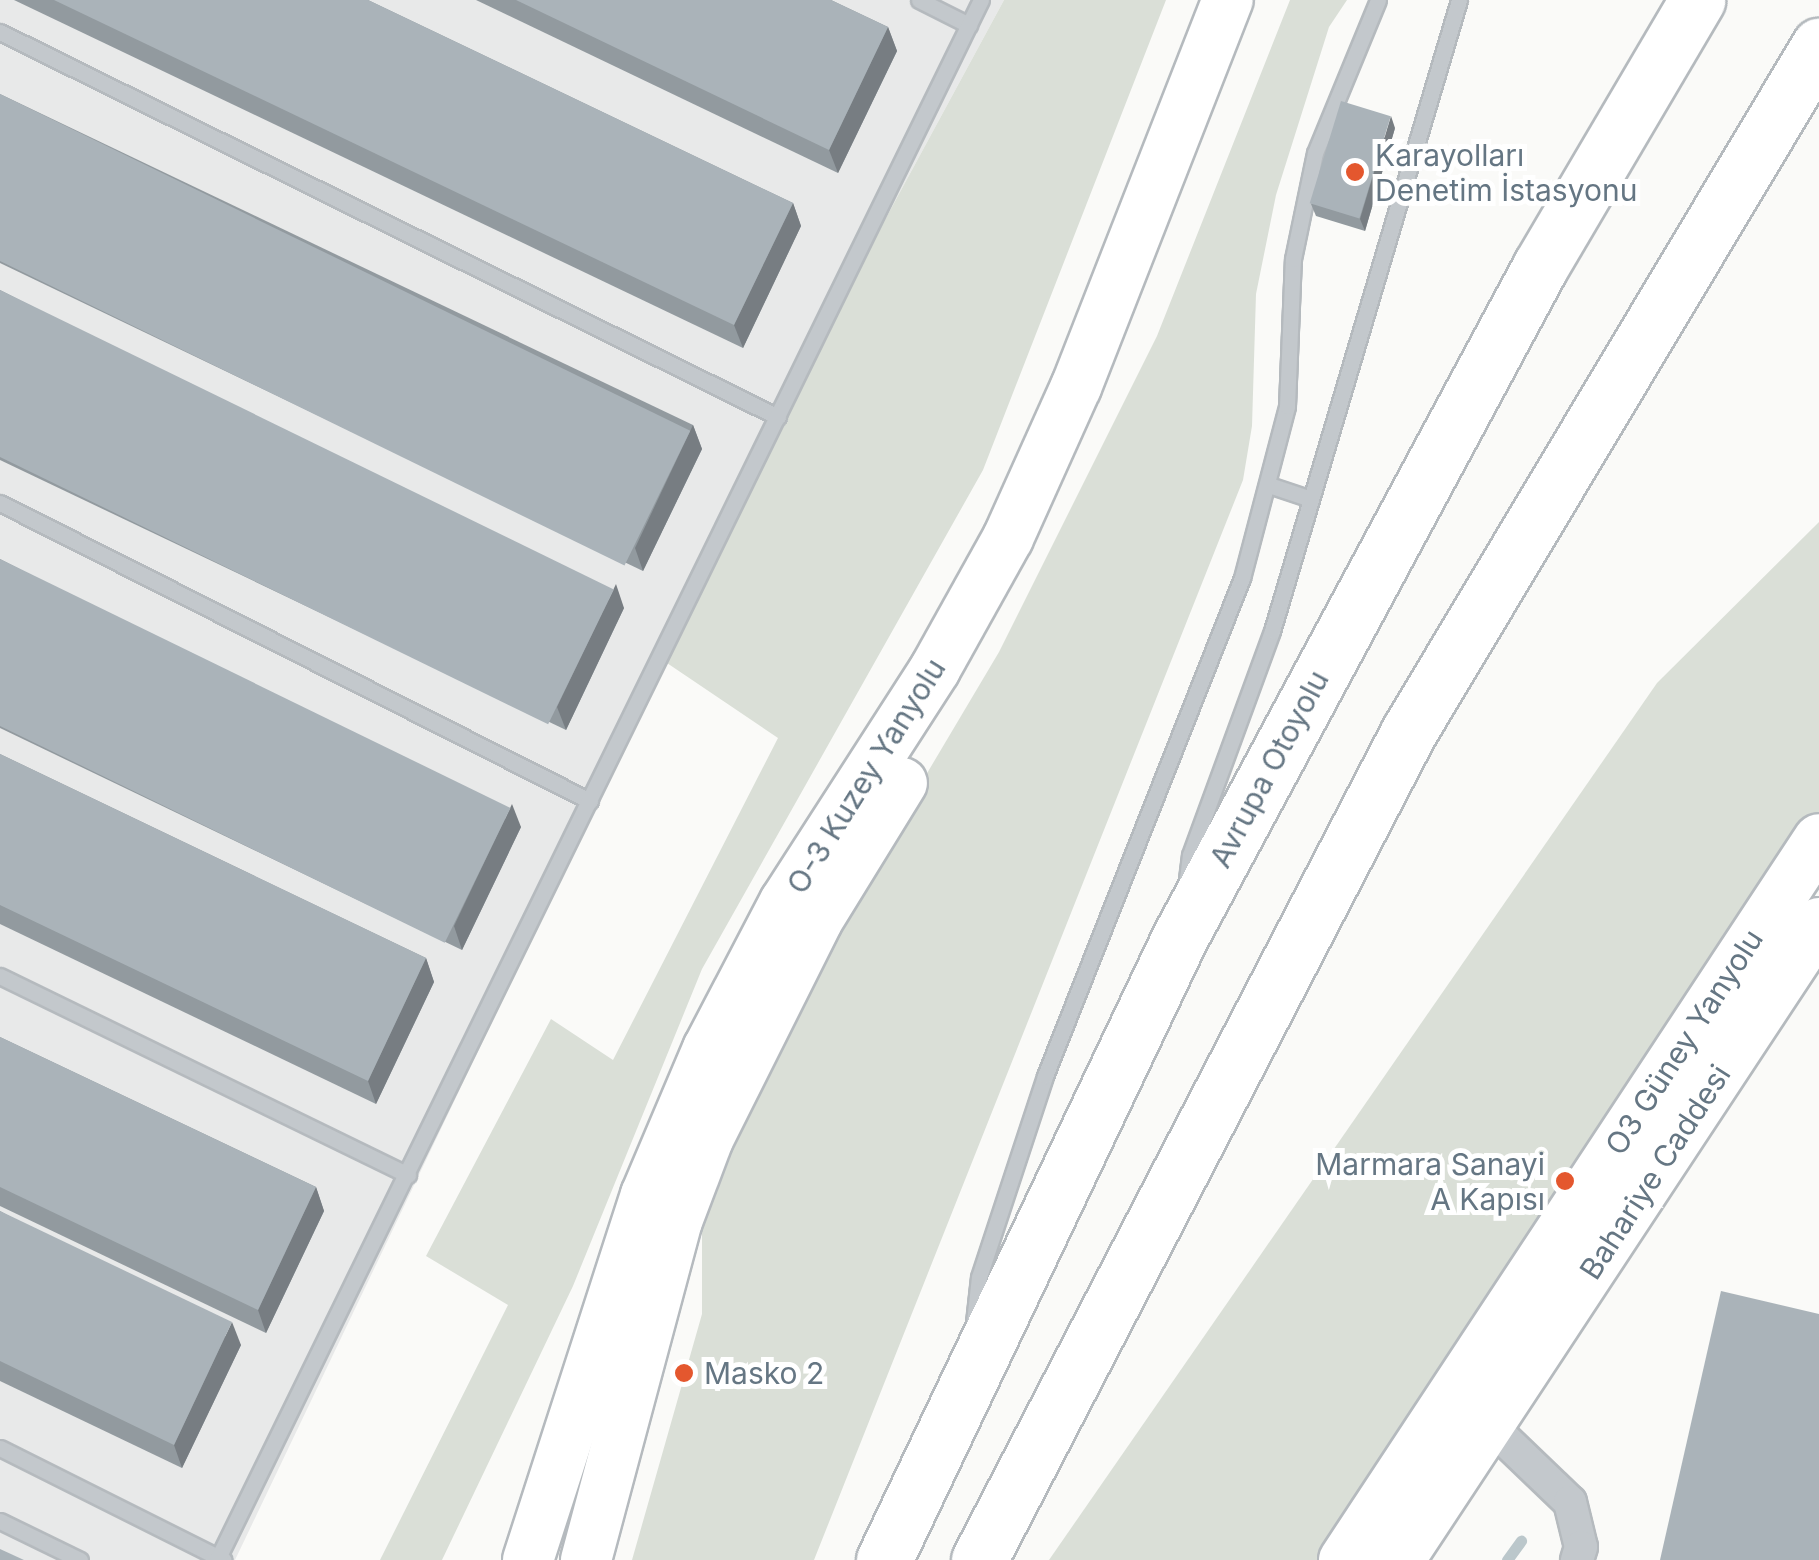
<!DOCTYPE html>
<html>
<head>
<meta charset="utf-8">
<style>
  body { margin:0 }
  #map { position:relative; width:1819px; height:1560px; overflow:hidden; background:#fafaf8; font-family:Inter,sans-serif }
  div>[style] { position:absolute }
  .built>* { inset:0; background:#e8e9e9 }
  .green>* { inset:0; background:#dadfd7 }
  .stream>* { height:11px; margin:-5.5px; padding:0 5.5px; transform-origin:5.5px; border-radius:5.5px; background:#bbc7cb }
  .roads { filter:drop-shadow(2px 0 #b5babe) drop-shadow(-2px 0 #b5babe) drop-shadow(0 2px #b5babe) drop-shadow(0 -2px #b5babe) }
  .lane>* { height:15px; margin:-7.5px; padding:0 7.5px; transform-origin:7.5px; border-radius:7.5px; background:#c3c8cc }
  .street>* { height:32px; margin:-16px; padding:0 16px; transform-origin:16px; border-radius:16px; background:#c3c8cc }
  .primary>* { height:50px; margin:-25px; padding:0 25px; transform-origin:25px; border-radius:25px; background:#fff }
  .highway>* { height:55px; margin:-27.5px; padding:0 27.5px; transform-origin:27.5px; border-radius:27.5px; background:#fff }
  .wall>* { inset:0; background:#929a9f }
  .shaded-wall>* { inset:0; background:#777d82 }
  .building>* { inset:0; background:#aab3b9; transform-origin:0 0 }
  .dots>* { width:28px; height:28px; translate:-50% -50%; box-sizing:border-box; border:5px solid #fff; border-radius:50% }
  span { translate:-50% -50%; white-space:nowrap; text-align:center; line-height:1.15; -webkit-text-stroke:10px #fff; paint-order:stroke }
  .poi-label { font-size:30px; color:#657683 }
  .left { translate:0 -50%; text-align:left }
  .right { translate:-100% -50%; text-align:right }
  .street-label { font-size:30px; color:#657683 }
</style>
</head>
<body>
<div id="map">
  <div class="built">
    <i style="clip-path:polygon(0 0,1004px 0,802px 373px,235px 1560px,0 1560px)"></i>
  </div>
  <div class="green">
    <i style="clip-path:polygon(1004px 0,1166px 0,983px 470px,702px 969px,573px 1286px,442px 1560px,380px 1560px,508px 1305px,426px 1256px,551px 1019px,613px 1060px,778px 738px,664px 661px,802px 373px)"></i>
    <i style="clip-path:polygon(1290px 0,1347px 0,1329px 27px,1276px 195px,1256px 294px,1252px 426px,1243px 480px,814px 1560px,632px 1560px,702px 1314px,702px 1224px,752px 1068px,999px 652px,1157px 336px)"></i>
    <i style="clip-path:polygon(1819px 522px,1819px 852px,1335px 1560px,1049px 1560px,1657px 683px)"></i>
  </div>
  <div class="stream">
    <i style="left:1507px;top:1560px;width:24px;rotate:-54deg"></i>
  </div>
  <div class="roads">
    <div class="lane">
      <i style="left:919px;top:0;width:56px;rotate:26.6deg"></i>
      <i style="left:0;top:32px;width:868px;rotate:26.33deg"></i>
      <i style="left:1269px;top:485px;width:41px;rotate:18.4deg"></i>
      <i style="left:0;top:503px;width:661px;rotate:26.8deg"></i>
      <i style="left:1187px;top:879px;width:24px;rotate:-83deg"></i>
      <i style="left:1190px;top:855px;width:239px;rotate:-69.9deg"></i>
      <i style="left:1272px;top:631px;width:658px;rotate:-73.49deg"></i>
      <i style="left:0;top:976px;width:454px;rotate:26deg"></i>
      <i style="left:974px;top:1322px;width:45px;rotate:-83.7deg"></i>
      <i style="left:979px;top:1277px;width:212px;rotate:-71.8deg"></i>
      <i style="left:1045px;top:1076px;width:536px;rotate:-68.42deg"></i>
      <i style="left:1242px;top:578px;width:178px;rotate:-75.3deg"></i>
      <i style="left:1287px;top:406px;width:147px;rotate:-87.7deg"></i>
      <i style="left:1293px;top:259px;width:108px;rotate:-78.3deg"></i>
      <i style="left:1315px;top:153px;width:165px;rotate:-67.6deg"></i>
      <i style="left:0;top:1448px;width:250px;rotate:26.6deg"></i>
      <i style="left:0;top:1521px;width:89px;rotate:26deg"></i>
      <i style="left:217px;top:1560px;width:1737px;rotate:-63.91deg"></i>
    </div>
    <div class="street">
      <i style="left:1476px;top:1412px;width:130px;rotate:43.8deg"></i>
      <i style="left:1570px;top:1502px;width:46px;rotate:76.3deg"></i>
      <i style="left:1581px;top:1547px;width:14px;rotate:107deg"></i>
    </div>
    <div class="primary">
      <i style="left:528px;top:1560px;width:384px;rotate:-72.1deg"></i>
      <i style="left:646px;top:1195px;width:159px;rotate:-67deg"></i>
      <i style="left:708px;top:1049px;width:166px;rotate:-62.4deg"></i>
      <i style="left:785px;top:902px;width:277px;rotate:-57.2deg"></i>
      <i style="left:935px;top:669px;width:150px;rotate:-60.9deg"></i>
      <i style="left:1008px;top:538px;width:166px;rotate:-65.8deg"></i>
      <i style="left:1076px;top:387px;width:416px;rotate:-68.6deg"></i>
      <i style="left:586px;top:1560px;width:351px;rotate:-75deg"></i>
      <i style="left:677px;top:1221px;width:88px;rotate:-69.3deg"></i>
      <i style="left:708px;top:1139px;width:244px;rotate:-63.4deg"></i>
      <i style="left:817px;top:921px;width:162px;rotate:-58.4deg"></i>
      <i style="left:1344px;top:1560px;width:863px;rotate:-56.62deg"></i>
      <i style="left:1399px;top:1560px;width:763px;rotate:-56.6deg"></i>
    </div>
    <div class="highway">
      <i style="left:884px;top:1560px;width:690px;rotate:-64.59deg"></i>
      <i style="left:1180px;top:937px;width:761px;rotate:-61.75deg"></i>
      <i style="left:1540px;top:267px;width:310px;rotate:-59.5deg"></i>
      <i style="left:979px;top:1560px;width:932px;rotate:-62.58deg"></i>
      <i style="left:1408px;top:733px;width:801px;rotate:-59.11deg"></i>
    </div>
  </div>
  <div class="wall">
    <i style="clip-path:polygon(14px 0,368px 0,793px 203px,801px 226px,743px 348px)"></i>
    <i style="clip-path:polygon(476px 0,831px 0,888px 27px,897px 51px,838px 173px)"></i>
    <i style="clip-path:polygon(0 94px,693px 425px,702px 449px,643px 571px,0 263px)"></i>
    <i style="clip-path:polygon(1395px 128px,1365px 231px,1316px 216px,1311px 204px)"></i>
    <i style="clip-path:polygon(0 290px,624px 608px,566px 730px,0 460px)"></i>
    <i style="clip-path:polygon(0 559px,521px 827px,462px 950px,0 728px)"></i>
    <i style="clip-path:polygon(0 754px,426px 958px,434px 982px,376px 1104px,0 924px)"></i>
    <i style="clip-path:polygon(0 1037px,316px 1187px,324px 1211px,266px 1333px,0 1206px)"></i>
    <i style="clip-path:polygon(0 1211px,241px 1345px,182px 1468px,0 1381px)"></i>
  </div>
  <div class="shaded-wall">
    <i style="clip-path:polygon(888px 27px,897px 51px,838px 173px,829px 150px)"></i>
    <i style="clip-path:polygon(1391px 116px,1395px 128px,1365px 231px,1360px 219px)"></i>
    <i style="clip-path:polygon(793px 203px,801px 226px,743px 348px,734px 325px)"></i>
    <i style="clip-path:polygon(693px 425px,702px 449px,643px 571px,635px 548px)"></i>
    <i style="clip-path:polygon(616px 584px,624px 608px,566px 730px,557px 707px)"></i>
    <i style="clip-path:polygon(512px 804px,521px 827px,462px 950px,454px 926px)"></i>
    <i style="clip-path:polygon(426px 958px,434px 982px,376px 1104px,368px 1081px)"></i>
    <i style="clip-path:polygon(316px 1187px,324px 1211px,266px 1333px,258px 1310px)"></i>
    <i style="clip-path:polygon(232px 1322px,241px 1345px,182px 1468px,174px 1445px)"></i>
  </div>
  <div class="building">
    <i style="clip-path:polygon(54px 0,368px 0,793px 203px,734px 325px)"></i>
    <i style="clip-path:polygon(516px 0,831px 0,888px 27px,829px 150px)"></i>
    <i style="left:0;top:94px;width:768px;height:150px;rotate:26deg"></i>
    <i style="left:1341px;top:101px;width:52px;height:107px;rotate:17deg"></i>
    <i style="left:0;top:290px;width:683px;height:150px;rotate:26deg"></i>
    <i style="left:0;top:559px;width:568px;height:150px;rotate:26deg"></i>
    <i style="clip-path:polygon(0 754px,426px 958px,368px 1081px,0 905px)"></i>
    <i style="clip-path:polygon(0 1037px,316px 1187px,258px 1310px,0 1187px)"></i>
    <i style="clip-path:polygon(0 1211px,232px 1322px,174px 1445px,0 1361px)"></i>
    <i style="clip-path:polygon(1721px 1291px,1819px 1314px,1819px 1560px,1660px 1560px)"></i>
    <i style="clip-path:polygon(0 1549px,24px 1560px,0 1560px)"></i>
  </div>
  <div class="dots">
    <i style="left:1355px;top:172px;background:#e4572e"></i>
    <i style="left:1565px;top:1181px;background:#e4572e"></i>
    <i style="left:684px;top:1373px;background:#e4572e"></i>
  </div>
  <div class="poi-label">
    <span class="left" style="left:1375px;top:172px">Karayolları<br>Denetim İstasyonu</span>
    <span class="right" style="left:1545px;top:1181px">Marmara Sanayi<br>A Kapısı</span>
    <span class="left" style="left:704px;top:1373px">Masko 2</span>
  </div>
  <div class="street-label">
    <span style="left:1269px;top:769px;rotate:-62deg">Avrupa Otoyolu</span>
    <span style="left:866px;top:776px;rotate:-58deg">O-3 Kuzey Yanyolu</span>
    <span style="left:1684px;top:1042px;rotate:-57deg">O3 Güney Yanyolu</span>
    <span style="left:1655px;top:1172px;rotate:-57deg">Bahariye Caddesi</span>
  </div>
</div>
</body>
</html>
